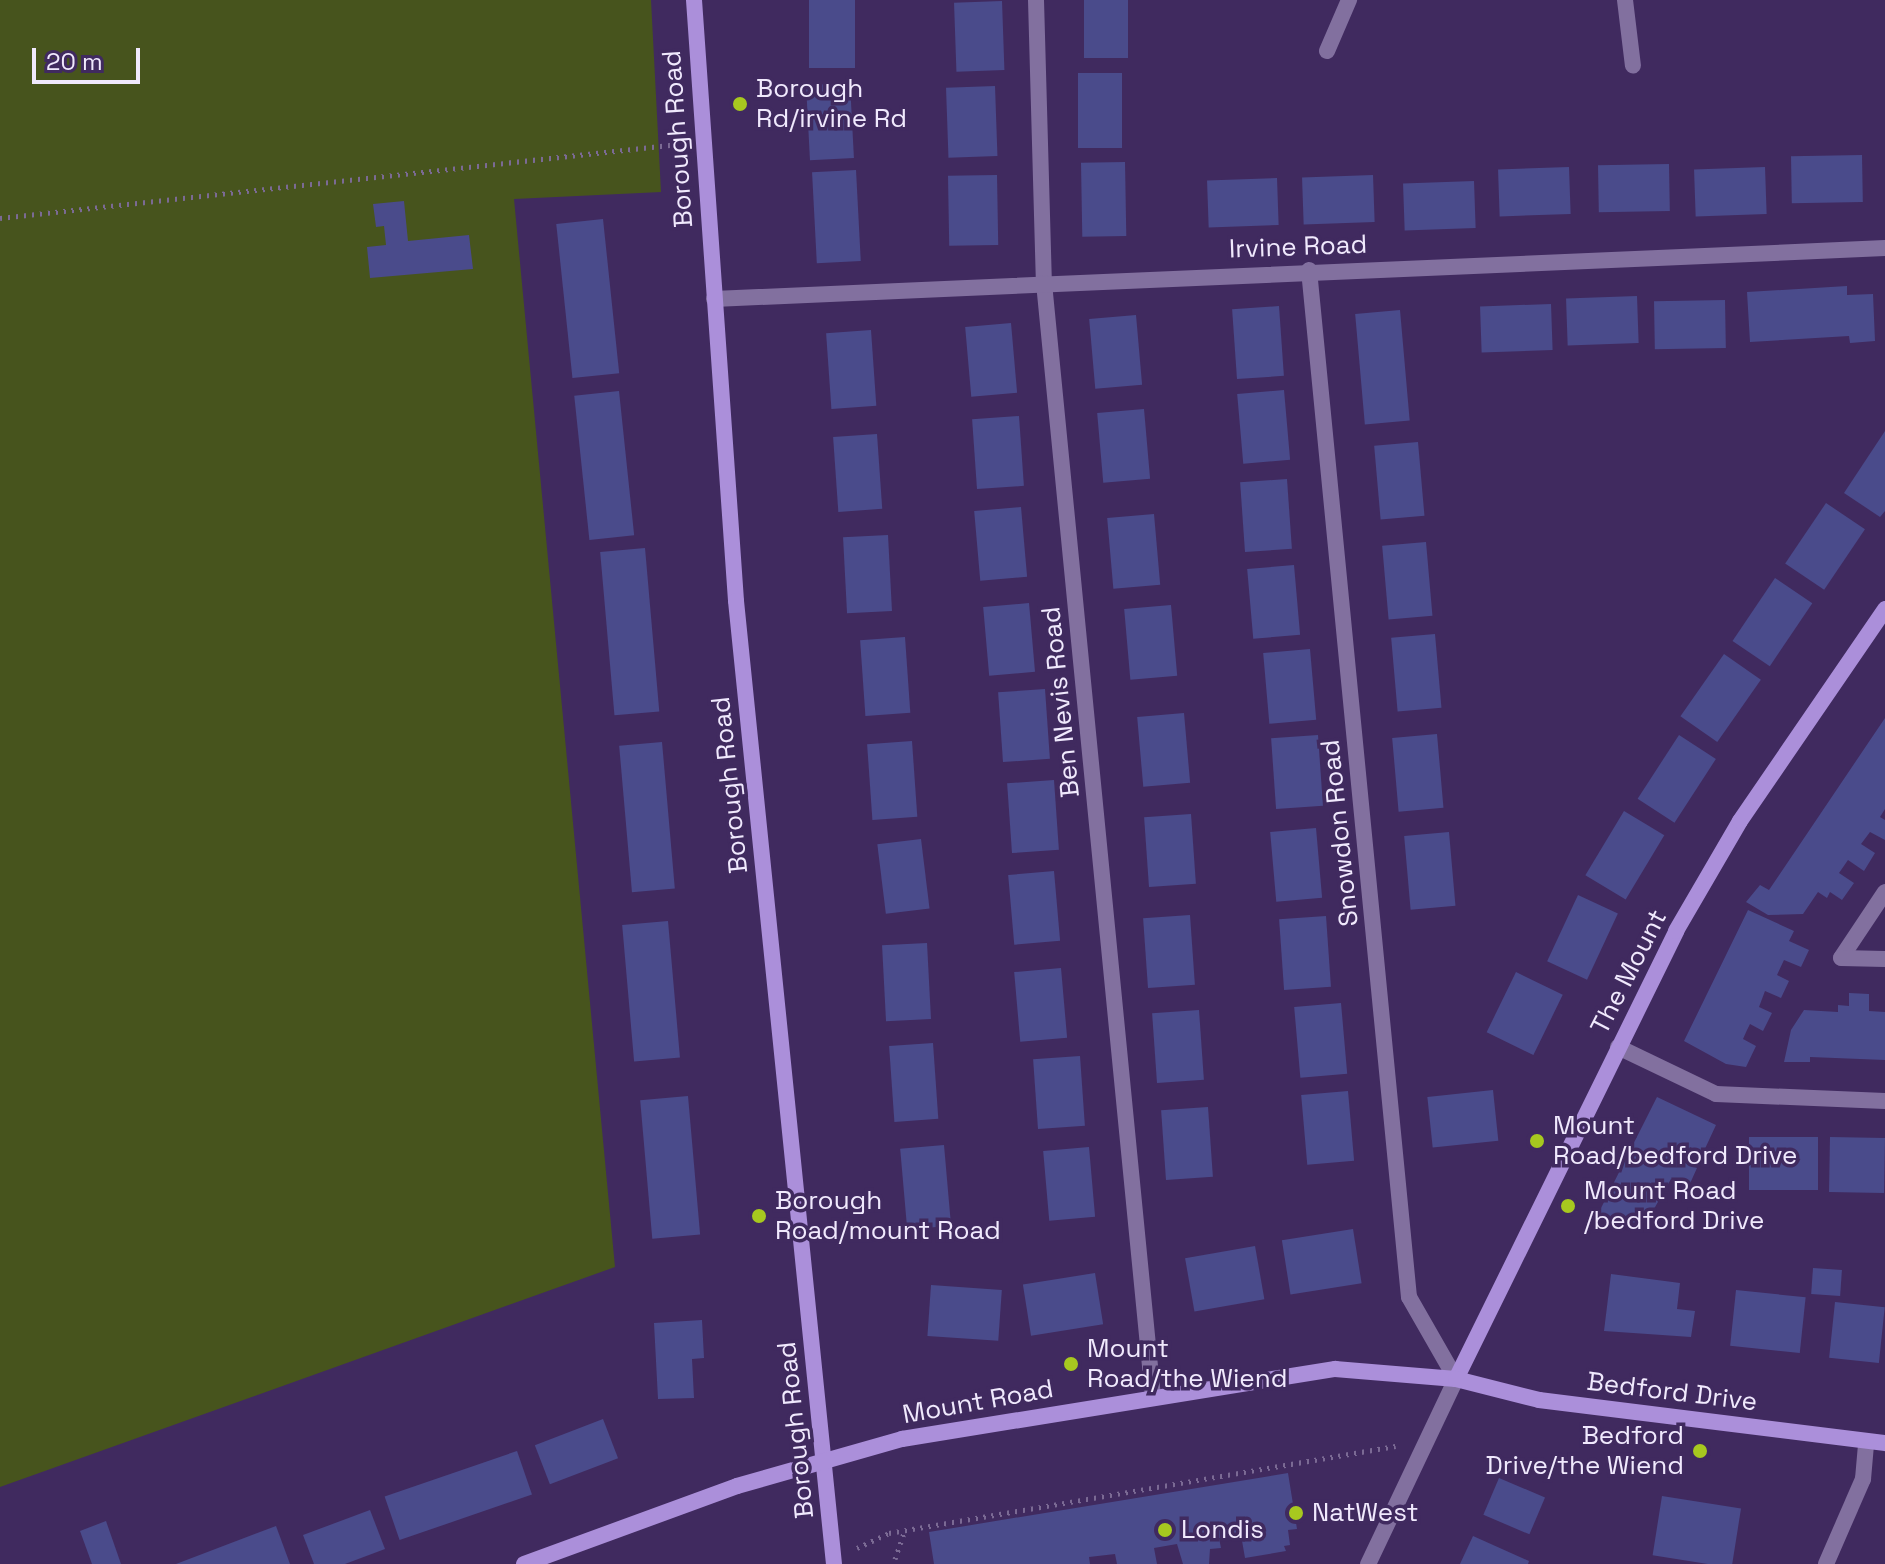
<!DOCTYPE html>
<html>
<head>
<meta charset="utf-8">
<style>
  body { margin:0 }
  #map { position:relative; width:1885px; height:1564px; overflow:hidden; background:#402a5f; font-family:"Space Grotesk",sans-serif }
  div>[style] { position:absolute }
  .green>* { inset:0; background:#47541d }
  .building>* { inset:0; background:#4a4b8b; transform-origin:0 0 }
  .path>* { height:5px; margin-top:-2.5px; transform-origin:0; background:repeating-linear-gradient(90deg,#7b6a94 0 2px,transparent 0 8px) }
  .lane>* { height:16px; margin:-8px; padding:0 8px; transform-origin:8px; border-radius:8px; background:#82709f }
  .street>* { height:16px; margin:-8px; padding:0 8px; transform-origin:8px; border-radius:8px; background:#82709f }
  .secondary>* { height:16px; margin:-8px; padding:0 8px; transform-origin:8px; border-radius:8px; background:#ab8fda }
  .dots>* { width:22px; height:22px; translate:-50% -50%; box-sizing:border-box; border:4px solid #402a5f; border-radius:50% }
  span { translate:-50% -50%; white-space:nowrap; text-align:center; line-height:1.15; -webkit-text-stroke:7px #402a5f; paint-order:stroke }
  .poi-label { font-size:26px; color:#f0e9fd }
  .left { translate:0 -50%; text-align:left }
  .right { translate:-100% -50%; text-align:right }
  .street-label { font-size:26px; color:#f0e9fd }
  .scale { position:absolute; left:32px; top:48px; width:108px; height:36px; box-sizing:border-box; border:4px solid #f0e9fd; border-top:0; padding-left:10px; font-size:24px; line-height:28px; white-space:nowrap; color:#f0e9fd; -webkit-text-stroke:6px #402a5f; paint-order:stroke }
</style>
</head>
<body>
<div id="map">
  <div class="green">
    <i style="clip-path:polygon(0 0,651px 0,661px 192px,514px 199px,615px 1267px,0 1487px)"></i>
  </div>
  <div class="building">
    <i style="left:809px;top:0;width:46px;height:68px"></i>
    <i style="left:1084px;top:0;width:44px;height:58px"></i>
    <i style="left:1002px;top:1px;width:69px;height:48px;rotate:88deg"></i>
    <i style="left:1078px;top:73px;width:44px;height:75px"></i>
    <i style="left:850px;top:83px;width:75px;height:44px;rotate:87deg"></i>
    <i style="left:995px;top:86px;width:70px;height:49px;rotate:88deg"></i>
    <i style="left:1862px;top:155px;width:47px;height:71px;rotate:89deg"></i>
    <i style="left:1125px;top:162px;width:74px;height:44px;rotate:89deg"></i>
    <i style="left:1669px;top:164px;width:47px;height:71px;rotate:89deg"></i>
    <i style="left:1569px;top:167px;width:47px;height:71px;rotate:88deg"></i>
    <i style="left:1765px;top:167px;width:47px;height:71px;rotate:88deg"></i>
    <i style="left:856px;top:170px;width:91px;height:44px;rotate:87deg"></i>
    <i style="left:997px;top:175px;width:70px;height:49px;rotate:89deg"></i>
    <i style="left:1373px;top:175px;width:47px;height:71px;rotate:88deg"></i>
    <i style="left:1277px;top:178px;width:47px;height:70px;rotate:88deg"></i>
    <i style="left:1474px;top:181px;width:47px;height:71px;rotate:88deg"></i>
    <i style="clip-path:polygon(404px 201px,408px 241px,469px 235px,473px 269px,370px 278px,367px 247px,386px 245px,384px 226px,376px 227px,373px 204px)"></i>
    <i style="left:603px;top:219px;width:155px;height:47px;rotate:84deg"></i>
    <i style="clip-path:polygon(1847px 286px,1847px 295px,1873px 294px,1875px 341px,1850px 343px,1849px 336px,1750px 342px,1747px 292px)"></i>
    <i style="left:1637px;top:296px;width:47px;height:71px;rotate:88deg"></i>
    <i style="left:1725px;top:300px;width:48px;height:71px;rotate:89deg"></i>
    <i style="left:1551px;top:304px;width:46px;height:71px;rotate:88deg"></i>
    <i style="left:1279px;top:306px;width:70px;height:47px;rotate:86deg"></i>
    <i style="left:1400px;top:310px;width:111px;height:45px;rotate:85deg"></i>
    <i style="left:1136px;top:315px;width:70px;height:47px;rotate:85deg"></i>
    <i style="left:1011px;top:323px;width:70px;height:46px;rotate:85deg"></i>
    <i style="left:871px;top:330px;width:76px;height:45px;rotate:86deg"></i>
    <i style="left:1284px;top:390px;width:70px;height:47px;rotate:85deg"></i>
    <i style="left:619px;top:391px;width:145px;height:45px;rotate:84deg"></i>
    <i style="left:1144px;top:409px;width:70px;height:47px;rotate:85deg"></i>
    <i style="left:1019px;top:416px;width:70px;height:47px;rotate:86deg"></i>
    <i style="clip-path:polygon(1885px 431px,1885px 511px,1880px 517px,1844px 493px)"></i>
    <i style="left:877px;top:434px;width:75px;height:44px;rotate:86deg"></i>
    <i style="left:1418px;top:442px;width:74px;height:44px;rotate:85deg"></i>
    <i style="left:1287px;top:479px;width:70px;height:47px;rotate:86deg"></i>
    <i style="left:1826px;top:503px;width:47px;height:73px;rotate:34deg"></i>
    <i style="left:1021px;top:507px;width:70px;height:47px;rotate:85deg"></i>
    <i style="left:1154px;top:514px;width:71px;height:47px;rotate:85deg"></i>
    <i style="left:888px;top:535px;width:76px;height:45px;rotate:87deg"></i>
    <i style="left:1426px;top:542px;width:74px;height:44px;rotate:85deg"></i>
    <i style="left:645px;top:548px;width:164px;height:45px;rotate:85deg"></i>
    <i style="left:1294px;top:565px;width:70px;height:47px;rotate:85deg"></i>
    <i style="left:1775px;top:578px;width:45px;height:76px;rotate:34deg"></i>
    <i style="left:1029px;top:603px;width:69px;height:46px;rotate:85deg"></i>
    <i style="left:1171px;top:605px;width:71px;height:47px;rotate:85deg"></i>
    <i style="left:1435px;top:634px;width:74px;height:44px;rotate:85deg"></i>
    <i style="left:905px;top:637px;width:76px;height:45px;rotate:86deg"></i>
    <i style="left:1310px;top:649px;width:71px;height:47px;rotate:85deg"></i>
    <i style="left:1724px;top:654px;width:45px;height:76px;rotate:35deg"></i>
    <i style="left:1045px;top:689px;width:70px;height:47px;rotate:86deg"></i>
    <i style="left:1184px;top:713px;width:70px;height:47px;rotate:85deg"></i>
    <i style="clip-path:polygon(1885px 718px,1885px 809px,1880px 817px,1885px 820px,1885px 840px,1870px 832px,1861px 844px,1875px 853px,1864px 871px,1848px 860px,1839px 873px,1854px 883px,1842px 900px,1830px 892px,1827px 898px,1818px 892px,1803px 914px,1768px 915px,1746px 902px,1760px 885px,1769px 890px)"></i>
    <i style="left:1437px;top:734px;width:74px;height:45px;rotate:85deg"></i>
    <i style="left:1318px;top:735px;width:71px;height:47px;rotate:86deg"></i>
    <i style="left:1679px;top:735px;width:44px;height:76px;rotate:33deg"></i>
    <i style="left:912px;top:741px;width:76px;height:45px;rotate:86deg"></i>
    <i style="left:662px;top:742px;width:147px;height:43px;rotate:85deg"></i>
    <i style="left:1054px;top:780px;width:70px;height:47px;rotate:86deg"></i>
    <i style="left:1624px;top:811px;width:47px;height:75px;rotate:31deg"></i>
    <i style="left:1191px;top:814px;width:70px;height:47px;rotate:86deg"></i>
    <i style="left:1316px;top:828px;width:70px;height:46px;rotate:85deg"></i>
    <i style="left:1449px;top:832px;width:74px;height:45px;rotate:85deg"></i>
    <i style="left:921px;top:839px;width:70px;height:44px;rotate:83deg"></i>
    <i style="left:1054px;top:871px;width:70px;height:46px;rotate:85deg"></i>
    <i style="left:1578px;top:895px;width:44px;height:73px;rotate:25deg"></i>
    <i style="clip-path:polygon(1748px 910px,1794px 931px,1789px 941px,1809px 950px,1801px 967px,1784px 960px,1777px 975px,1789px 981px,1781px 998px,1765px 991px,1759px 1007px,1772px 1013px,1763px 1031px,1750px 1024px,1747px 1030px,1743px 1039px,1756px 1046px,1746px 1067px,1726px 1064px,1684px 1041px)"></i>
    <i style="left:1190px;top:915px;width:70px;height:47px;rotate:86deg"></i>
    <i style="left:1326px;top:916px;width:71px;height:47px;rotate:86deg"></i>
    <i style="left:668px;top:921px;width:137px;height:46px;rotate:85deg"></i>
    <i style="left:927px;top:943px;width:76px;height:45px;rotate:87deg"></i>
    <i style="left:1061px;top:968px;width:70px;height:47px;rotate:85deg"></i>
    <i style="left:1516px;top:972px;width:52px;height:67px;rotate:26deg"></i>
    <i style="clip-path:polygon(1849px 993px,1869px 994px,1869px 1011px,1885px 1012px,1885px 1060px,1810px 1057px,1810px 1062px,1784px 1062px,1791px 1030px,1804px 1010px,1838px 1012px,1838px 1005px,1849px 1006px)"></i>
    <i style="left:1341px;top:1003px;width:71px;height:47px;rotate:85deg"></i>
    <i style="left:1199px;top:1010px;width:70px;height:47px;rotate:86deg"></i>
    <i style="left:933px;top:1043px;width:76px;height:44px;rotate:86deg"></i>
    <i style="left:1080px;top:1056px;width:70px;height:47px;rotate:86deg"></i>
    <i style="left:1493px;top:1090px;width:51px;height:66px;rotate:84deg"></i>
    <i style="left:1348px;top:1091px;width:70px;height:47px;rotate:85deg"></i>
    <i style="left:688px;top:1096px;width:139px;height:48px;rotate:85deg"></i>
    <i style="clip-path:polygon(1657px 1097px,1716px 1125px,1703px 1153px,1690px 1147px,1683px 1162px,1697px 1168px,1688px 1188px,1671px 1179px,1646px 1223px,1603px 1221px,1597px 1216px)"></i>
    <i style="left:1208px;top:1107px;width:70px;height:47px;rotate:86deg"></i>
    <i style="left:1749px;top:1137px;width:69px;height:53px"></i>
    <i style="left:1830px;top:1137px;width:55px;height:55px;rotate:1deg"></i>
    <i style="left:944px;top:1145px;width:81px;height:44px;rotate:85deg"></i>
    <i style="left:1089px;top:1147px;width:70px;height:46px;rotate:85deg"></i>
    <i style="left:1353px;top:1229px;width:55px;height:72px;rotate:81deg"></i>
    <i style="left:1255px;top:1246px;width:54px;height:71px;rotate:80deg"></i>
    <i style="left:1813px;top:1268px;width:29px;height:26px;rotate:4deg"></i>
    <i style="left:1095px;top:1273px;width:52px;height:73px;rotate:81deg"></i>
    <i style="clip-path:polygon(1611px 1274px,1680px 1283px,1677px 1309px,1695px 1311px,1691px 1337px,1604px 1331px)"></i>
    <i style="left:931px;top:1285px;width:71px;height:51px;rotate:4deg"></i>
    <i style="left:1736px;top:1290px;width:70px;height:56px;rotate:6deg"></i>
    <i style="left:1835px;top:1302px;width:50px;height:56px;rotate:6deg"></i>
    <i style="clip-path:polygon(702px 1320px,704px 1358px,692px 1359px,694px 1398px,658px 1399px,654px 1323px)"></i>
    <i style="left:603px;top:1419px;width:42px;height:73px;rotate:69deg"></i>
    <i style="left:517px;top:1451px;width:46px;height:140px;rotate:71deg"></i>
    <i style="clip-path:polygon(1288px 1473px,1297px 1529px,1288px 1530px,1290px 1545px,1284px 1546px,1286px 1551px,1245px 1558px,1241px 1535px,1219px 1538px,1221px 1548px,1210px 1549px,1209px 1564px,1183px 1564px,1177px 1544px,1154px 1548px,1157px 1564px,1117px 1564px,1115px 1554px,1089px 1557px,1090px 1564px,934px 1564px,929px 1532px)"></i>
    <i style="left:1499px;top:1478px;width:50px;height:40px;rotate:23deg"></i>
    <i style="left:1662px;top:1496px;width:80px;height:60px;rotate:9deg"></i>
    <i style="clip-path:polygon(370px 1510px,385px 1549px,345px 1564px,314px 1564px,303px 1535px)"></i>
    <i style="clip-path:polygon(106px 1521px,121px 1564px,92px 1564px,80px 1531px)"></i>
    <i style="clip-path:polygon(276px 1526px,290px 1564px,176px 1564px)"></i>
    <i style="clip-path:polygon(1473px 1536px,1529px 1561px,1528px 1564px,1460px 1564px)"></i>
  </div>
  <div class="path">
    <i style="left:0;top:218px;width:683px;rotate:-6.22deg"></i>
    <i style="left:857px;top:1548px;width:35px;rotate:-25deg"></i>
    <i style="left:889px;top:1533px;width:514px;rotate:-9.74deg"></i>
    <i style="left:895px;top:1559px;width:31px;rotate:-71deg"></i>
  </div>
  <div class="lane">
    <i style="left:1625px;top:0;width:66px;rotate:83.1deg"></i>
    <i style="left:1327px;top:51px;width:56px;rotate:-66.7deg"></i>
    <i style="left:1885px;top:892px;width:79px;rotate:123.7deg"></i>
    <i style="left:1841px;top:958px;width:44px;rotate:1.3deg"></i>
  </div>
  <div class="street">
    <i style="left:1036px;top:0;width:283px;rotate:88.4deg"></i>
    <i style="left:1044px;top:283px;width:1119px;rotate:84.41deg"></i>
    <i style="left:1309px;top:270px;width:1032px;rotate:84.44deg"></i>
    <i style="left:1409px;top:1297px;width:95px;rotate:60.2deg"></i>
    <i style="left:1456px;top:1379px;width:205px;rotate:115.4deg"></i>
    <i style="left:714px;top:299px;width:1172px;rotate:-2.49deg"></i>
    <i style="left:1618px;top:1047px;width:109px;rotate:25.6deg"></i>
    <i style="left:1716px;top:1094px;width:169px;rotate:2.4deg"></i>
    <i style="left:1826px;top:1564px;width:93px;rotate:-66.5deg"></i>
    <i style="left:1863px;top:1479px;width:38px;rotate:-85deg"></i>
  </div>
  <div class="secondary">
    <i style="left:694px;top:0;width:602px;rotate:86deg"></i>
    <i style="left:736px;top:601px;width:968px;rotate:84.19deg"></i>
    <i style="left:1456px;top:1379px;width:499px;rotate:-63.8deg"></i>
    <i style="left:1676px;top:931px;width:127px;rotate:-59.8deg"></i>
    <i style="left:1740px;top:821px;width:257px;rotate:-55.6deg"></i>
    <i style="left:524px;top:1564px;width:227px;rotate:-20.1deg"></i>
    <i style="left:737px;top:1486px;width:172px;rotate:-15.9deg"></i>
    <i style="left:902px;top:1439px;width:439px;rotate:-9.2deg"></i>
    <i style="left:1335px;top:1369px;width:121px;rotate:4.7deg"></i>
    <i style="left:1456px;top:1379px;width:86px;rotate:14.2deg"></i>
    <i style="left:1539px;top:1400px;width:349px;rotate:7.1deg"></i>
  </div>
  <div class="dots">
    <i style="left:740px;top:104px;background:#a7c81f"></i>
    <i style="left:1537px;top:1141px;background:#a7c81f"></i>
    <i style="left:1568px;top:1206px;background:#a7c81f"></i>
    <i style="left:759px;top:1216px;background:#a7c81f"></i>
    <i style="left:1071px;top:1364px;background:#a7c81f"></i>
    <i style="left:1700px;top:1451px;background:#a7c81f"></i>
    <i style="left:1296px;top:1513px;background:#a7c81f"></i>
    <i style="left:1165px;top:1530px;background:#a7c81f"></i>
  </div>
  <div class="poi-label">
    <span class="left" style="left:756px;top:104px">Borough<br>Rd/irvine Rd</span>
    <span class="left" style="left:1553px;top:1141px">Mount<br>Road/bedford Drive</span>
    <span class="left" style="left:1584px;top:1206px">Mount Road<br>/bedford Drive</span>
    <span class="left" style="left:775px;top:1216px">Borough<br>Road/mount Road</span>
    <span class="left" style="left:1087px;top:1364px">Mount<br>Road/the Wiend</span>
    <span class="right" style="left:1684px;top:1451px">Bedford<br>Drive/the Wiend</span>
    <span class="left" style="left:1312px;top:1513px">NatWest</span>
    <span class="left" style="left:1181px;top:1530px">Londis</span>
  </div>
  <div class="street-label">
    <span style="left:678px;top:139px;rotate:-94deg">Borough Road</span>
    <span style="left:1298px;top:247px;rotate:-2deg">Irvine Road</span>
    <span style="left:1061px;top:702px;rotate:-96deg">Ben Nevis Road</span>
    <span style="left:730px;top:785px;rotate:-96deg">Borough Road</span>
    <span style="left:1340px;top:833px;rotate:-96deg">Snowdon Road</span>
    <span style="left:1629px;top:972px;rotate:-63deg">The Mount</span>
    <span style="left:1672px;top:1392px;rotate:7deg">Bedford Drive</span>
    <span style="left:978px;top:1402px;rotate:-10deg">Mount Road</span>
    <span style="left:796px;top:1430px;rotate:-96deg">Borough Road</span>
  </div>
  <div class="scale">20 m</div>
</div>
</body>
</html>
